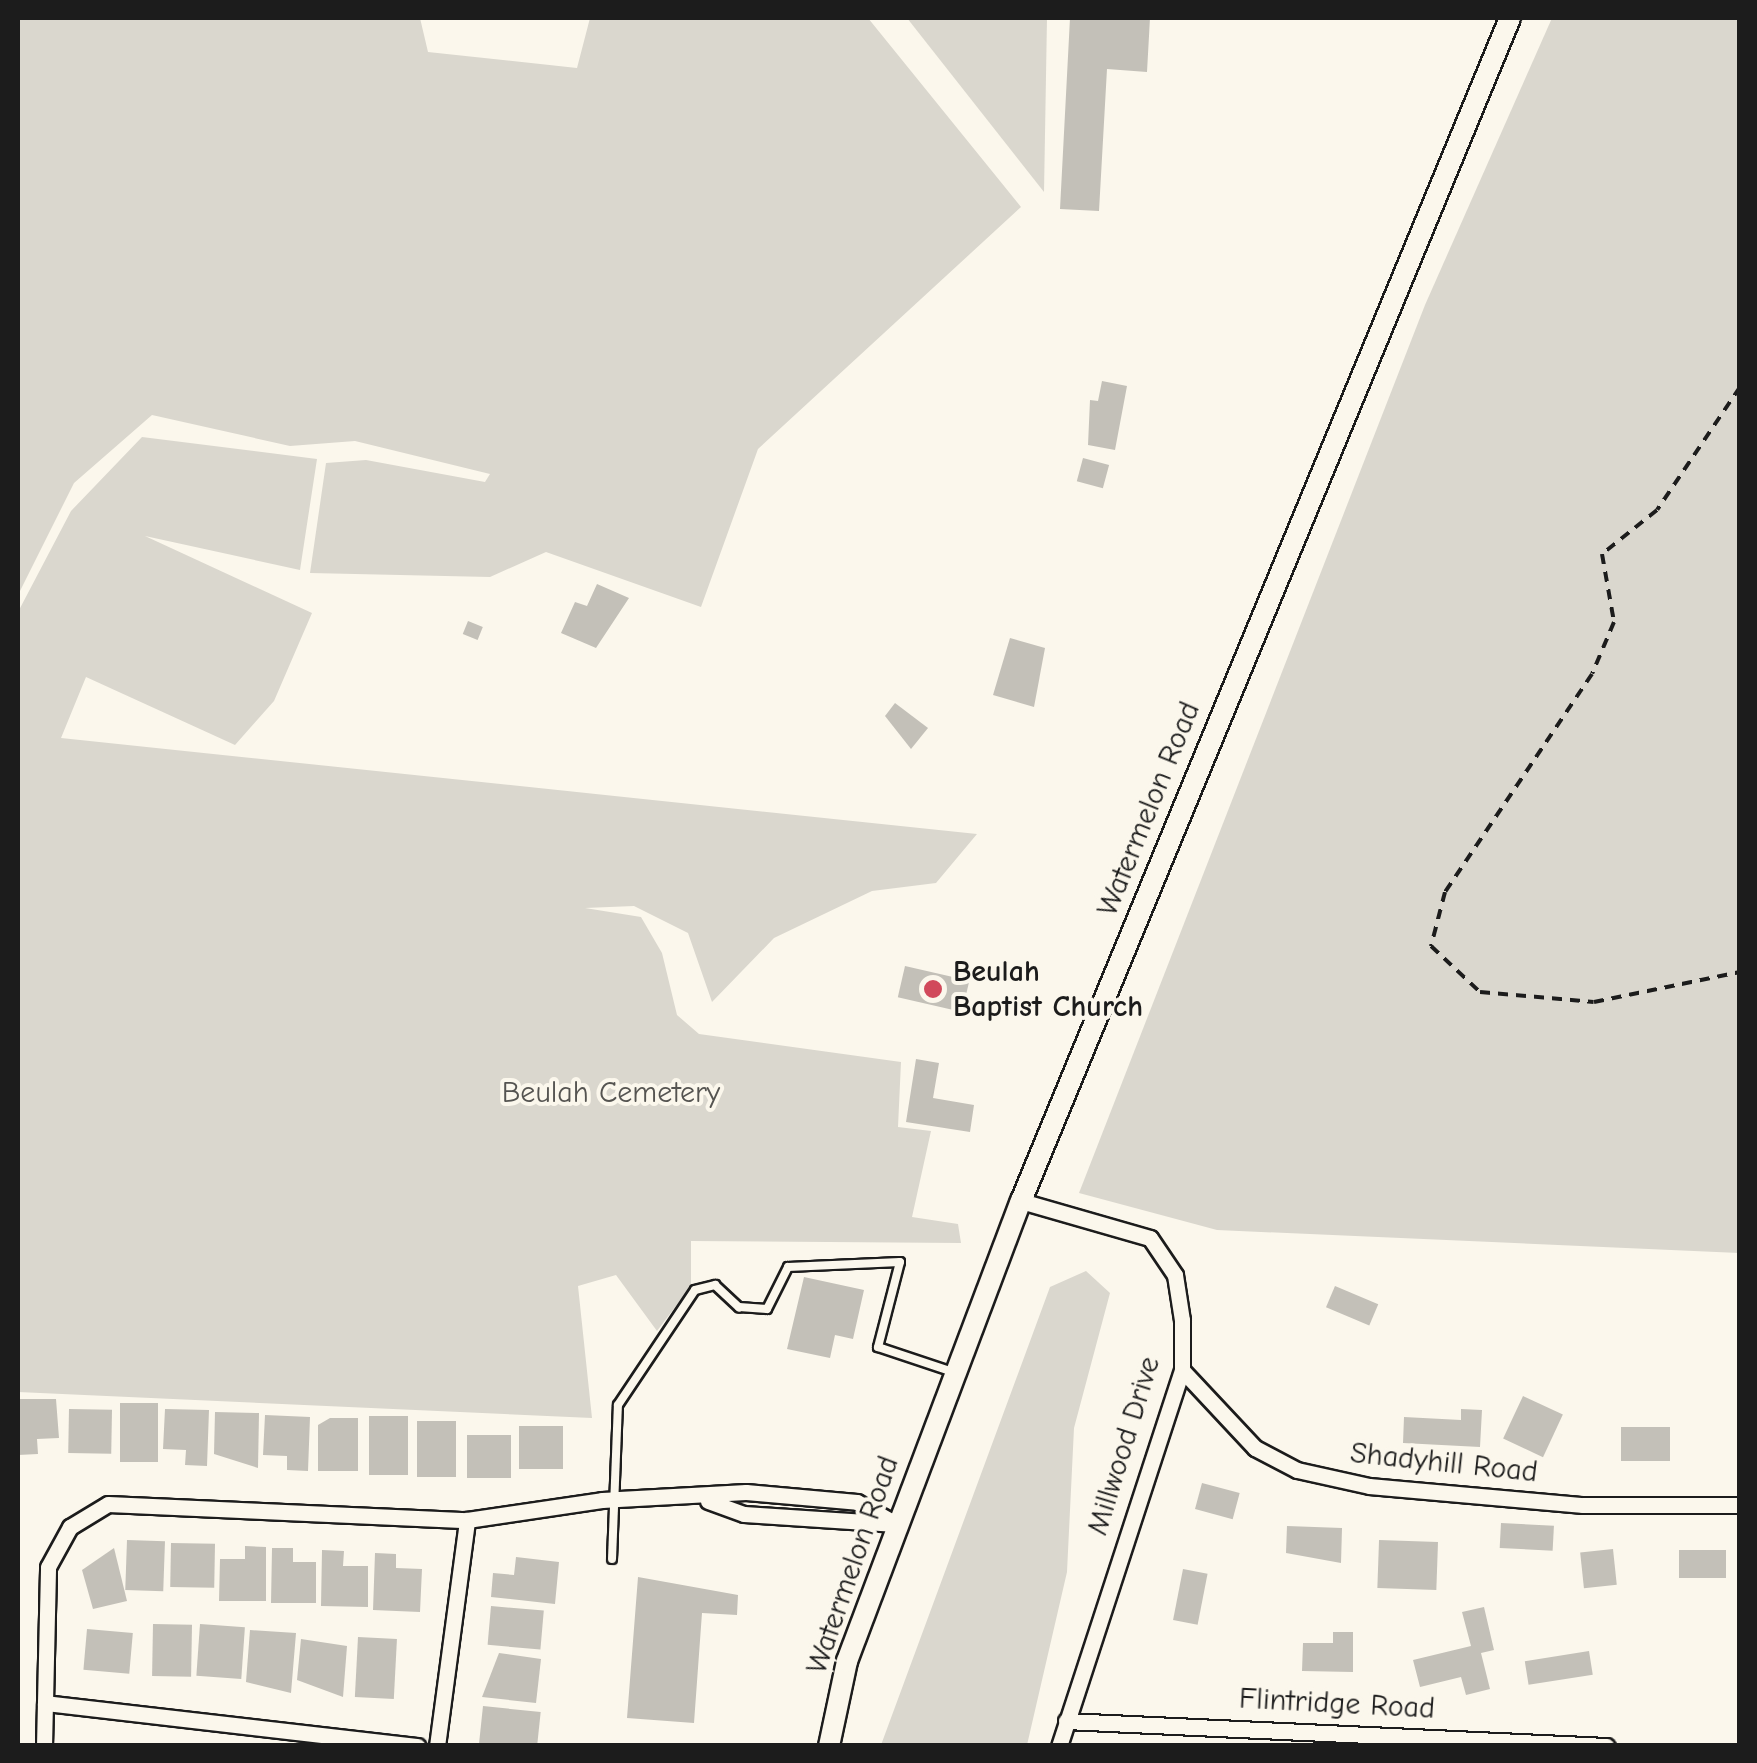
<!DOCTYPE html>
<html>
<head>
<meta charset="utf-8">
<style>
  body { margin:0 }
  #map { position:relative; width:1757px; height:1763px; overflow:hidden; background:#fbf7ec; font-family:"Comic Neue",sans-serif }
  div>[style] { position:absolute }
  .green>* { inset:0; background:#dad7ce }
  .building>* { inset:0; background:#c3c0b8; transform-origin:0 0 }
  .path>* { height:4px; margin-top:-2px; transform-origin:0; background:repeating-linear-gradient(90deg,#1c1c1c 0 10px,transparent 0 18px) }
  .roads { filter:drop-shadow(2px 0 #1c1c1c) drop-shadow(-2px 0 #1c1c1c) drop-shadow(0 2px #1c1c1c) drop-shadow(0 -2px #1c1c1c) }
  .lane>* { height:8px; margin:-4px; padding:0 4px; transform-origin:4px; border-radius:4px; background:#fbf7ec }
  .street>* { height:15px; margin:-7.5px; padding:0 7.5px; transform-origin:7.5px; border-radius:7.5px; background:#fbf7ec }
  .secondary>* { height:20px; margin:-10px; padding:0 10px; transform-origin:10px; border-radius:10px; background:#fbf7ec }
  .dots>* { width:28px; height:28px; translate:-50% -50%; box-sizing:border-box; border:5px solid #fbf7ec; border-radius:50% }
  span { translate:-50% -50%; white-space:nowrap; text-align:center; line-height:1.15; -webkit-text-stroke:8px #fbf7ec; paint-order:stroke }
  .street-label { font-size:30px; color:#1c1c1c }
  .poi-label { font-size:30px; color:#1c1c1c; font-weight:700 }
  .left { translate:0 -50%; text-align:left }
  .park-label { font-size:30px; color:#555451 }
  .frame { position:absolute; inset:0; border:20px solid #1c1c1c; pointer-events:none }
</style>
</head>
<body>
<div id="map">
  <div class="green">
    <i style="clip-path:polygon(18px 18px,420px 18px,428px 52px,577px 68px,590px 18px,868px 18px,1021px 207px,758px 449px,701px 607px,546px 552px,490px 577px,310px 573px,326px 463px,366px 460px,485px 482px,490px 474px,355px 441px,290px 446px,152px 415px,74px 483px,18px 595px)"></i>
    <i style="clip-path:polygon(907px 18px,1047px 18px,1044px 192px)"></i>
    <i style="clip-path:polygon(1552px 18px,1739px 18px,1739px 1253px,1217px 1230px,1079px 1193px,1425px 305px)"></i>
    <i style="clip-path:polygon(142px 437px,317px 459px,300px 570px,145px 536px,312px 613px,274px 701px,235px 745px,86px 677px,61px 738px,977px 834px,936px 883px,872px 891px,774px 938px,712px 1002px,688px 933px,634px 906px,585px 908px,641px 917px,662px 953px,677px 1015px,699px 1034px,901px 1062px,898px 1127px,931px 1131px,912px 1217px,958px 1224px,961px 1243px,691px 1241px,691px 1286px,657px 1331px,616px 1275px,578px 1286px,592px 1418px,18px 1392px,18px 612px,71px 511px)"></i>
    <i style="clip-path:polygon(1086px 1271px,1110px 1293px,1074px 1428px,1067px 1572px,1027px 1745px,881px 1745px,1050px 1287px)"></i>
  </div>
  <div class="building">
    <i style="clip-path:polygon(1070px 18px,1150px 18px,1147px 72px,1107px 69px,1099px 211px,1060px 209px)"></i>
    <i style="clip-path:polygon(1102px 381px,1127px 386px,1115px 450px,1088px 445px,1090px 400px,1098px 401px)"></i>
    <i style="left:1083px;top:458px;width:27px;height:24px;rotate:15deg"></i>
    <i style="clip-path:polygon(597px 584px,629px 598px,596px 648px,561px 633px,575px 602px,587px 606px)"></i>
    <i style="left:468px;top:621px;width:16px;height:14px;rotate:22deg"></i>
    <i style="clip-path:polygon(1010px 638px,1045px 648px,1034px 707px,993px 695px)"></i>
    <i style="clip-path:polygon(895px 703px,928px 728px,911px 749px,885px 716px)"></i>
    <i style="left:905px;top:966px;width:66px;height:32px;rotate:13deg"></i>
    <i style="clip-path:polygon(916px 1059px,939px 1063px,933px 1098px,974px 1105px,970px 1132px,906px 1122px)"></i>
    <i style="clip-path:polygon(804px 1277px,864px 1290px,853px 1339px,835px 1335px,830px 1358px,787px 1349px)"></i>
    <i style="left:1335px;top:1286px;width:47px;height:23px;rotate:23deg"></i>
    <i style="left:1523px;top:1396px;width:44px;height:47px;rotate:25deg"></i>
    <i style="clip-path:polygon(18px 1399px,56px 1399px,59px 1438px,37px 1439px,38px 1454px,18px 1455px)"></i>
    <i style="left:120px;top:1403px;width:38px;height:59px"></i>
    <i style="left:69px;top:1409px;width:43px;height:44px;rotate:1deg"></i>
    <i style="clip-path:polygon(165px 1409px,209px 1410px,207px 1466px,185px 1465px,186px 1450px,163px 1449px)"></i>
    <i style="clip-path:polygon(1461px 1409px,1482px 1410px,1480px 1447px,1403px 1443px,1404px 1417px,1461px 1420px)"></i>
    <i style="clip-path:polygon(215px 1412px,259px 1413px,258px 1468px,214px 1454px)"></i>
    <i style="clip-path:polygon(265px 1415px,310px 1417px,308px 1471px,287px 1470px,287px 1456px,263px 1455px)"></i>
    <i style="left:369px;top:1416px;width:39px;height:59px"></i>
    <i style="clip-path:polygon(330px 1418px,358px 1418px,358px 1471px,318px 1471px,318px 1425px)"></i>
    <i style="left:417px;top:1421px;width:39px;height:56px"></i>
    <i style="left:519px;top:1426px;width:44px;height:43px"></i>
    <i style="left:1621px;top:1427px;width:49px;height:34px"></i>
    <i style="left:467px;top:1435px;width:44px;height:43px"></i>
    <i style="left:1202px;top:1483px;width:39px;height:27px;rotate:15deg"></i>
    <i style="left:1501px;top:1523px;width:53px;height:25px;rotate:3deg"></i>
    <i style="clip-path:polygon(1287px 1526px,1342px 1528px,1341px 1563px,1286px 1553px)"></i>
    <i style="left:127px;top:1540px;width:38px;height:50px;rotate:2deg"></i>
    <i style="left:1438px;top:1542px;width:48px;height:59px;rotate:92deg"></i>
    <i style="left:171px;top:1543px;width:44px;height:44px;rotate:1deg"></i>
    <i style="clip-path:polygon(245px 1546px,266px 1547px,266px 1601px,219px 1601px,220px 1559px,245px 1559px)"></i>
    <i style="clip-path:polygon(114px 1548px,127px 1601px,93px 1609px,82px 1570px)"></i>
    <i style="clip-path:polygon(272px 1548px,293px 1548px,293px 1562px,316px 1562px,316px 1603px,271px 1603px)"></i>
    <i style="left:1613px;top:1549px;width:36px;height:33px;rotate:84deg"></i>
    <i style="clip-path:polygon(322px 1550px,344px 1551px,343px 1566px,368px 1566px,368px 1607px,321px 1606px)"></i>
    <i style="left:1679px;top:1550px;width:47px;height:28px"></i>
    <i style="clip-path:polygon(375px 1553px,396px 1554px,396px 1568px,422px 1569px,420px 1612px,373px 1610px)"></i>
    <i style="clip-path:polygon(516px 1557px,559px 1562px,555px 1604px,491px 1597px,493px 1573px,514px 1575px)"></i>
    <i style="left:1183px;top:1569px;width:25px;height:52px;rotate:11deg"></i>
    <i style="clip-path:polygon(638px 1577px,738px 1595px,737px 1615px,702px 1613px,694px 1723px,627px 1718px)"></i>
    <i style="left:491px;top:1606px;width:53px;height:39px;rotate:5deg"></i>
    <i style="clip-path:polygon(1484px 1607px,1494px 1650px,1481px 1653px,1490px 1689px,1466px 1695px,1461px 1677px,1420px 1687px,1413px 1660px,1471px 1646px,1462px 1612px)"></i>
    <i style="left:153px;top:1624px;width:39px;height:52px;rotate:1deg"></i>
    <i style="left:200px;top:1624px;width:45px;height:52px;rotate:4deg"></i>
    <i style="left:87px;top:1629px;width:46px;height:41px;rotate:5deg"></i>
    <i style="clip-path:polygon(250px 1630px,296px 1633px,291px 1693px,246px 1682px)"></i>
    <i style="clip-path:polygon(1333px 1632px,1353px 1632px,1353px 1672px,1302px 1671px,1303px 1643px,1333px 1643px)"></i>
    <i style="left:358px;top:1637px;width:39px;height:60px;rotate:3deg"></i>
    <i style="clip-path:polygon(301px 1639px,347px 1646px,343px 1697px,297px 1680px)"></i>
    <i style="left:1589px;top:1651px;width:24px;height:65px;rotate:81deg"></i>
    <i style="clip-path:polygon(499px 1653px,541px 1659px,536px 1703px,482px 1697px)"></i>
    <i style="left:483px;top:1706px;width:58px;height:38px;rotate:6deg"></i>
  </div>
  <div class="path">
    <i style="left:1740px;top:387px;width:148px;rotate:124deg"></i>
    <i style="left:1657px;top:510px;width:70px;rotate:141.3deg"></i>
    <i style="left:1602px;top:554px;width:69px;rotate:80deg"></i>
    <i style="left:1614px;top:622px;width:56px;rotate:112.9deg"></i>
    <i style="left:1592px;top:674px;width:263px;rotate:124deg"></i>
    <i style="left:1445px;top:892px;width:56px;rotate:104.5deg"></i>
    <i style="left:1431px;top:946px;width:67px;rotate:43.2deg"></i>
    <i style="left:1480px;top:992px;width:114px;rotate:5deg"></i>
    <i style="left:1594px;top:1002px;width:149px;rotate:-11.6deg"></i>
  </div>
  <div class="roads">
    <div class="lane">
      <i style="left:612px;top:1559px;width:154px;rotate:-87.8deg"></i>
      <i style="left:618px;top:1405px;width:138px;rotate:-56.2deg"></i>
      <i style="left:695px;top:1290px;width:21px;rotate:-14deg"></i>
      <i style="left:715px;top:1285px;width:33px;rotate:43deg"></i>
      <i style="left:739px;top:1307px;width:28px;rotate:4deg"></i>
      <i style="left:767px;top:1309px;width:47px;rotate:-63.4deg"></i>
      <i style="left:788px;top:1267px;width:112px;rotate:-2.6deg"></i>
      <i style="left:900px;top:1262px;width:88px;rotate:104.5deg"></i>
      <i style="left:878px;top:1347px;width:79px;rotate:18.4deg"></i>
    </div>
    <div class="street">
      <i style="left:1021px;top:1201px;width:134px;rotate:16deg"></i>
      <i style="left:1150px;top:1238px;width:45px;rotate:56deg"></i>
      <i style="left:1175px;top:1275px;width:46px;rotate:81.2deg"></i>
      <i style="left:1182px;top:1320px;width:50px;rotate:90deg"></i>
      <i style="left:1182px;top:1370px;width:396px;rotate:108.1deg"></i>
      <i style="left:1182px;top:1370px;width:107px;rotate:46.9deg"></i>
      <i style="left:1255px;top:1448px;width:47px;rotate:27.6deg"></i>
      <i style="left:1297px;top:1470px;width:74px;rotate:12.5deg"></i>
      <i style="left:1369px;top:1486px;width:215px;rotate:5.1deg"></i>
      <i style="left:1583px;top:1505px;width:157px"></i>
      <i style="left:708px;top:1501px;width:38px;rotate:20deg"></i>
      <i style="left:744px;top:1514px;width:152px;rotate:3.8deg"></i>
      <i style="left:45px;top:1703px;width:375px;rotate:6.6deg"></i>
      <i style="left:1066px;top:1721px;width:541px;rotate:2.65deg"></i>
      <i style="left:44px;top:1746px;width:179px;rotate:-88.7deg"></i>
      <i style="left:48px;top:1567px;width:46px;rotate:-61.2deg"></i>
      <i style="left:70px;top:1527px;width:44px;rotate:-31.2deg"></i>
      <i style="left:108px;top:1504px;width:359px;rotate:2.6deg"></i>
      <i style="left:467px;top:1520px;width:136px;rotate:-8.4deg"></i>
      <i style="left:602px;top:1500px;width:144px;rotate:-3.2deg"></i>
      <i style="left:746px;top:1492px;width:111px;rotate:5.1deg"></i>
      <i style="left:857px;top:1502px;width:45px;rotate:29.4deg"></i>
      <i style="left:437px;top:1746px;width:228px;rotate:-82.4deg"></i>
    </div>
    <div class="secondary">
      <i style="left:829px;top:1746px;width:87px;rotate:-78deg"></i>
      <i style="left:847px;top:1661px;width:492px;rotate:-69.3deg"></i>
      <i style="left:1021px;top:1201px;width:1280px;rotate:-67.54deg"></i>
    </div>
  </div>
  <div class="dots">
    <i style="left:933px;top:989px;background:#d1495b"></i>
  </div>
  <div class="street-label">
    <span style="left:1149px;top:809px;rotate:-68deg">Watermelon Road</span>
    <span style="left:1124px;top:1446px;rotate:-73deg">Millwood Drive</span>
    <span style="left:1444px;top:1463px;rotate:6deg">Shadyhill Road</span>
    <span style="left:853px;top:1565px;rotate:-71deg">Watermelon Road</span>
    <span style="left:1337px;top:1704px;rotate:3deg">Flintridge Road</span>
  </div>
  <div class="poi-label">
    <span class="left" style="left:953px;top:989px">Beulah<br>Baptist Church</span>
  </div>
  <div class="park-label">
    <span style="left:611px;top:1093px">Beulah Cemetery</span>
  </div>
  <div class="frame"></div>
</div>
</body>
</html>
